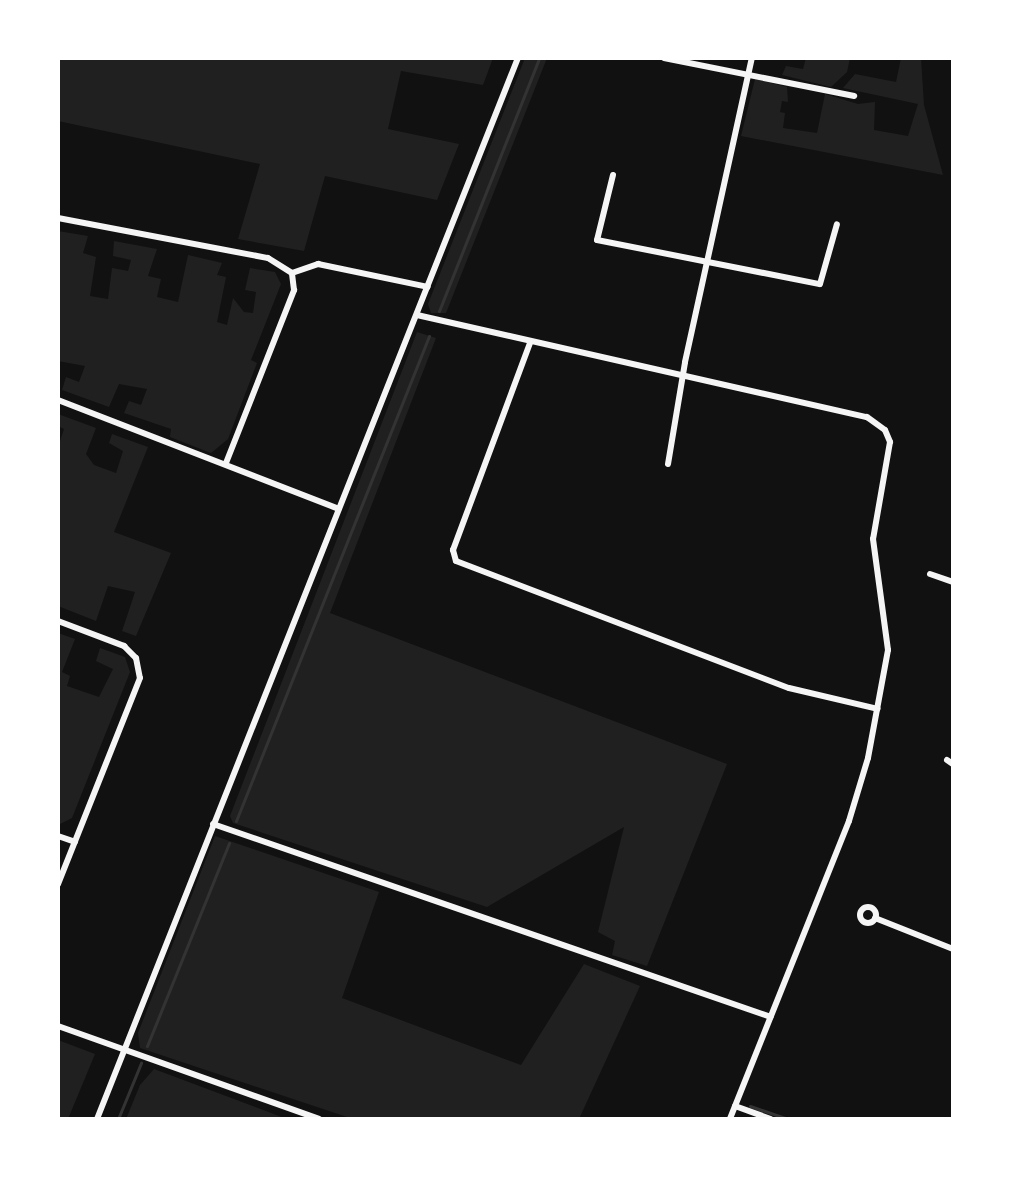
<!DOCTYPE html>
<html>
<head>
<meta charset="utf-8">
<style>
  body { margin:0 }
  #map { position:relative; width:1011px; height:1177px; overflow:hidden; background:#111; font-family:"PT Sans",sans-serif }
  div>[style] { position:absolute }
  .green>* { inset:0; background:#202020 }
  .stream>* { height:3px; margin:-1.5px; padding:0 1.5px; transform-origin:1.5px; border-radius:1.5px; background:#333 }
  .minor>* { height:6px; margin:-3px; padding:0 3px; transform-origin:3px; border-radius:3px; background:#f5f5f5 }
  .minor>.ring { margin:-3px; padding:0; box-sizing:content-box; background:none; border:6px solid #f5f5f5; border-radius:50% }
  span { translate:-50% -50%; white-space:nowrap; text-align:center; line-height:1.15; -webkit-text-stroke:6px #fff; paint-order:stroke }
  .frame { position:absolute; inset:0; border:60px solid #fff; pointer-events:none }
</style>
</head>
<body>
<div id="map">
  <div class="green">
    <i style="clip-path:polygon(58px 58px,493px 58px,483px 85px,401px 71px,388px 129px,459px 144px,437px 200px,325px 176px,304px 251px,238px 239px,260px 164px,58px 121px)"></i>
    <i style="clip-path:polygon(525px 58px,547px 58px,446px 313px,431px 313px,428px 304px)"></i>
    <i style="clip-path:polygon(806px 58px,850px 58px,847px 72px,831px 87px,782px 75px,786px 66px,803px 69px)"></i>
    <i style="clip-path:polygon(901px 58px,921px 58px,924px 105px,943px 175px,741px 136px,755px 79px,787px 87px,788px 102px,782px 101px,780px 112px,785px 113px,783px 128px,817px 133px,825px 94px,858px 104px,875px 102px,874px 130px,908px 136px,918px 104px,843px 88px,855px 74px,896px 82px)"></i>
    <i style="clip-path:polygon(58px 231px,88px 236px,83px 253px,96px 257px,90px 296px,108px 299px,112px 268px,128px 271px,131px 260px,113px 256px,114px 241px,157px 249px,148px 276px,161px 279px,157px 297px,178px 302px,188px 255px,222px 263px,217px 275px,226px 277px,217px 322px,227px 325px,233px 298px,244px 312px,253px 313px,256px 292px,245px 290px,250px 268px,275px 272px,281px 284px,251px 360px,257px 363px,228px 439px,211px 453px,170px 437px,171px 429px,124px 413px,129px 401px,141px 405px,147px 389px,119px 384px,109px 407px,62px 390px,66px 377px,79px 382px,85px 366px,58px 361px)"></i>
    <i style="clip-path:polygon(417px 332px,436px 338px,330px 613px,727px 764px,647px 966px,612px 955px,615px 941px,598px 932px,624px 827px,487px 907px,233px 823px,230px 816px)"></i>
    <i style="clip-path:polygon(58px 414px,96px 428px,86px 454px,94px 465px,116px 473px,123px 451px,109px 443px,112px 434px,148px 447px,114px 532px,171px 553px,136px 636px,122px 631px,135px 592px,108px 586px,96px 621px,58px 606px,58px 447px,64px 429px,58px 426px)"></i>
    <i style="clip-path:polygon(58px 633px,75px 639px,62px 672px,70px 676px,67px 686px,99px 697px,113px 669px,96px 661px,100px 648px,125px 657px,130px 672px,72px 818px,58px 825px)"></i>
    <i style="clip-path:polygon(215px 836px,379px 892px,342px 998px,521px 1065px,584px 964px,640px 986px,579px 1119px,353px 1119px,140px 1048px,138px 1033px)"></i>
    <i style="clip-path:polygon(58px 1040px,95px 1054px,68px 1119px,58px 1119px)"></i>
    <i style="clip-path:polygon(154px 1069px,287px 1119px,126px 1119px,140px 1085px)"></i>
  </div>
  <div class="stream">
    <i style="left:439px;top:311px;width:272px;rotate:-68.4deg"></i>
    <i style="left:236px;top:821px;width:522px;rotate:-68.3deg"></i>
    <i style="left:147px;top:1046px;width:219px;rotate:-68deg"></i>
    <i style="left:750px;top:1106px;width:40px;rotate:18.9deg"></i>
    <i style="left:118px;top:1119px;width:61px;rotate:-67.7deg"></i>
  </div>
  <div class="minor">
    <i style="left:664px;top:58px;width:194px;rotate:11.3deg"></i>
    <i style="left:613px;top:175px;width:67px;rotate:103.8deg"></i>
    <i style="left:597px;top:240px;width:227px;rotate:11.2deg"></i>
    <i style="left:820px;top:284px;width:62px;rotate:-74.2deg"></i>
    <i style="left:58px;top:218px;width:214px;rotate:10.8deg"></i>
    <i style="left:268px;top:258px;width:28px;rotate:32deg"></i>
    <i style="left:292px;top:273px;width:28px;rotate:-19deg"></i>
    <i style="left:318px;top:264px;width:112px;rotate:11.8deg"></i>
    <i style="left:417px;top:315px;width:461px;rotate:12.8deg"></i>
    <i style="left:867px;top:417px;width:22px;rotate:36deg"></i>
    <i style="left:885px;top:430px;width:13px;rotate:67deg"></i>
    <i style="left:890px;top:442px;width:98px;rotate:99.9deg"></i>
    <i style="left:873px;top:539px;width:112px;rotate:82.3deg"></i>
    <i style="left:888px;top:650px;width:110px;rotate:100.5deg"></i>
    <i style="left:868px;top:758px;width:66px;rotate:106.8deg"></i>
    <i style="left:849px;top:821px;width:321px;rotate:111.8deg"></i>
    <i style="left:530px;top:343px;width:221px;rotate:110.4deg"></i>
    <i style="left:453px;top:550px;width:11px;rotate:75deg"></i>
    <i style="left:456px;top:561px;width:356px;rotate:20.9deg"></i>
    <i style="left:789px;top:688px;width:91px;rotate:13.3deg"></i>
    <i style="left:58px;top:400px;width:301px;rotate:21.2deg"></i>
    <i style="left:226px;top:463px;width:186px;rotate:-68.5deg"></i>
    <i style="left:294px;top:290px;width:17px;rotate:-97deg"></i>
    <i style="left:668px;top:464px;width:103px;rotate:-80.5deg"></i>
    <i style="left:685px;top:362px;width:311px;rotate:-77.6deg"></i>
    <i style="left:930px;top:574px;width:24px;rotate:19deg"></i>
    <i style="left:58px;top:621px;width:71px;rotate:20.7deg"></i>
    <i style="left:124px;top:646px;width:17px;rotate:45deg"></i>
    <i style="left:136px;top:658px;width:20px;rotate:79deg"></i>
    <i style="left:140px;top:678px;width:222px;rotate:111.7deg"></i>
    <i style="left:947px;top:760px;width:7px;rotate:34deg"></i>
    <i style="left:213px;top:824px;width:590px;rotate:19.08deg"></i>
    <i style="left:58px;top:836px;width:18px;rotate:19deg"></i>
    <i class="ring" style="left:860px;top:907px;width:10px;height:10px"></i>
    <i style="left:875px;top:918px;width:84px;rotate:21.7deg"></i>
    <i style="left:58px;top:1026px;width:277px;rotate:19.6deg"></i>
    <i style="left:735px;top:1106px;width:38px;rotate:20deg"></i>
    <i style="left:97px;top:1119px;width:1141px;rotate:-68.36deg"></i>
  </div>
  <div class="frame"></div>
</div>
</body>
</html>
